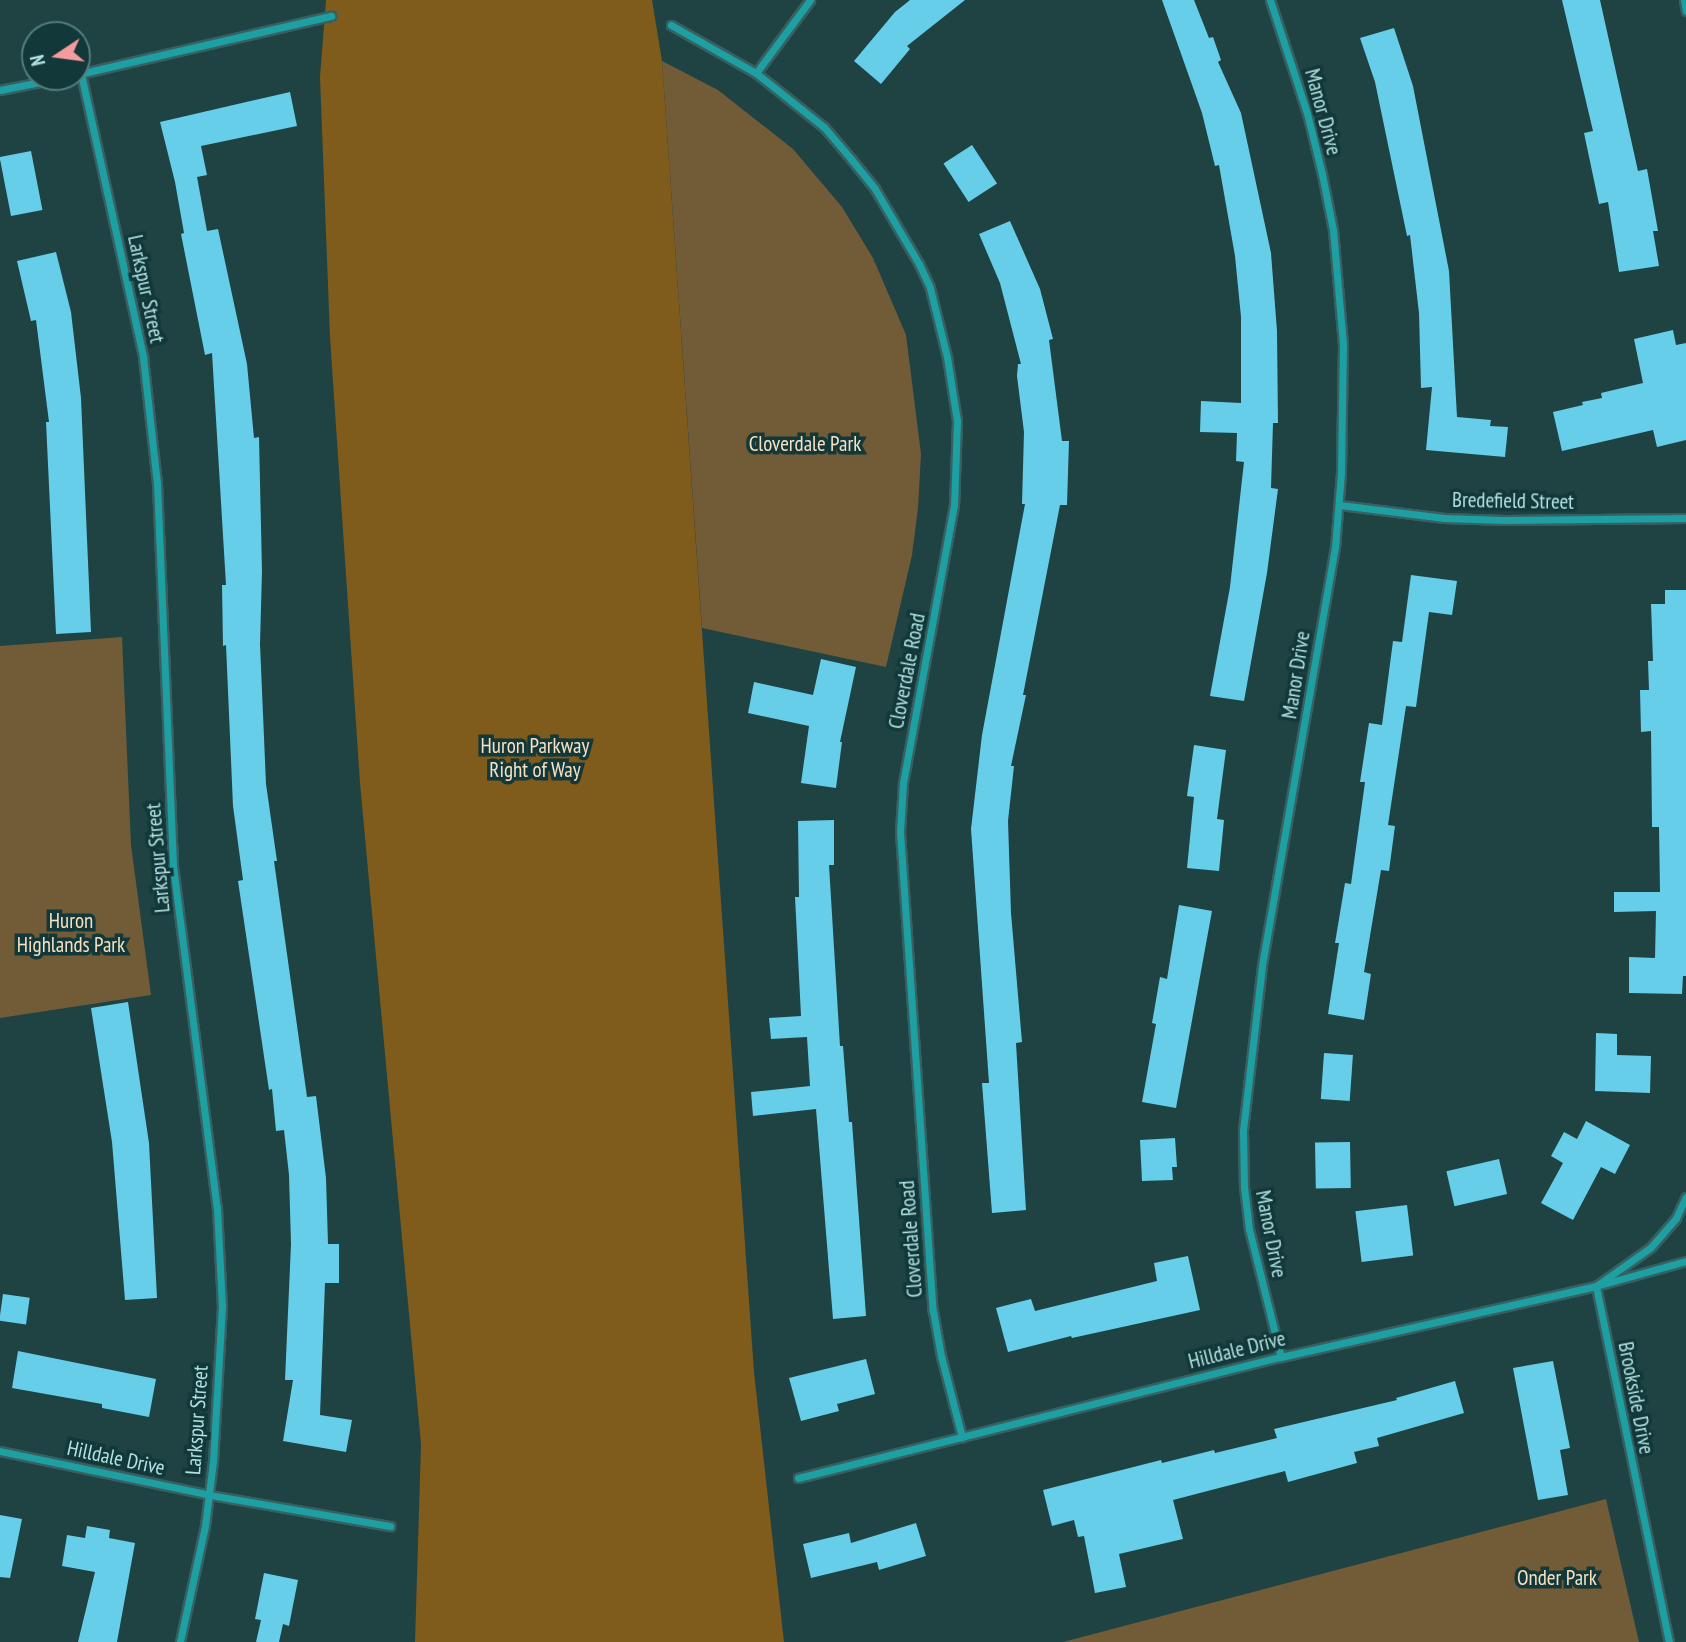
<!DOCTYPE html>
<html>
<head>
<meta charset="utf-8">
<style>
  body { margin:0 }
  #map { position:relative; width:1686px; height:1642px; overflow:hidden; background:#1f4243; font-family:"PT Sans Narrow",sans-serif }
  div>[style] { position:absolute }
  .green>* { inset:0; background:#725b37 }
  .forest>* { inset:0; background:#7f5b1c }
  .building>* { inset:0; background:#66cee9; transform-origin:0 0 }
  .roads { filter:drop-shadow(2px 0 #366062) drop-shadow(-2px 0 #366062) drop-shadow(0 2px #366062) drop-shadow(0 -2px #366062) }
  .street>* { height:7px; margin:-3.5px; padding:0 3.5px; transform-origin:3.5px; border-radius:3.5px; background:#1e9fa2 }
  span { translate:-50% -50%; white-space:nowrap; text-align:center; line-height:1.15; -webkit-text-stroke:7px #133839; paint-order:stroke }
  .street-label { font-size:21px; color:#b0e2e3 }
  .park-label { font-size:21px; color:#f7e1c1 }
  .north { position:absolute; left:21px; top:21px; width:70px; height:70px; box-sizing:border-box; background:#133839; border:2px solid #527c7d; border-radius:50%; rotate:257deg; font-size:19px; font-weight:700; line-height:28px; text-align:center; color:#b0e2e3 }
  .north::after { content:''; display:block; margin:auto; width:24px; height:32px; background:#f59b9e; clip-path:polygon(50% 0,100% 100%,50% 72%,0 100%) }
</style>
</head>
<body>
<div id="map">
  <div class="green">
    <i style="clip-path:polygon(662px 61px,718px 90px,793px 149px,842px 207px,873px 258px,906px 335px,921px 454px,918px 508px,912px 555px,886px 667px,702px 628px)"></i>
    <i style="clip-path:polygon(122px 637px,131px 845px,151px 995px,0 1018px,0 646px)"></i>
    <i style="clip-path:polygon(1606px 1499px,1639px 1642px,1063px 1642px,1500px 1527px)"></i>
  </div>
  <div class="forest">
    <i style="clip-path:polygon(326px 0,652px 0,662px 61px,754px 1372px,784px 1642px,415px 1642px,421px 1444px,360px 783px,330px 337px,320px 77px)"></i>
  </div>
  <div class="building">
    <i style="clip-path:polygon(910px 0,965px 0,907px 46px,910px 49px,881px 84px,854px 61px,895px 12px)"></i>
    <i style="clip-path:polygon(1162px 0,1194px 0,1209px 38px,1213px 37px,1221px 60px,1218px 62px,1241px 113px,1271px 253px,1277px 331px,1278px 423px,1273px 423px,1271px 488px,1278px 489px,1267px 573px,1244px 701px,1210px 696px,1230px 587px,1244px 462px,1236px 461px,1237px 433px,1200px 432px,1201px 401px,1241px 403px,1241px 317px,1235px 256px,1219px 165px,1215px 166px,1202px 113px)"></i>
    <i style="clip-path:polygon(1562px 0,1600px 0,1638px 171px,1647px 169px,1658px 231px,1653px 231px,1659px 266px,1619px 272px,1608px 202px,1599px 204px,1584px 133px,1593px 131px)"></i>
    <i style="clip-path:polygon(1394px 28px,1413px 86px,1449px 271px,1457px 417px,1491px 420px,1490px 426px,1508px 427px,1505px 457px,1426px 450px,1432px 387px,1421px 388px,1419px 313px,1410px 235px,1407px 236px,1375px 82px,1360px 38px)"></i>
    <i style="clip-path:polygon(290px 92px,297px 126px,201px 146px,207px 175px,197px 177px,207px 231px,218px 229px,247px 364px,254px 438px,259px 437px,262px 571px,260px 644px,266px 784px,277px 861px,274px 861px,307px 1097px,316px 1096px,326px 1178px,328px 1244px,339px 1244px,339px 1283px,325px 1283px,320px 1415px,352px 1420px,346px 1452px,283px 1441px,293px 1380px,285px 1380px,291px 1244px,289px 1175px,284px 1130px,276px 1131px,272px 1089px,269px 1090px,238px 881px,243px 880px,233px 806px,226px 645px,223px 646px,222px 585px,226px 585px,212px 353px,205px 355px,181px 234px,184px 233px,175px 182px,160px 122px)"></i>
    <i style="left:972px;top:145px;width:46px;height:34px;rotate:57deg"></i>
    <i style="left:31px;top:151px;width:60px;height:32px;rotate:79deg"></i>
    <i style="clip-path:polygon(1010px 221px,1040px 289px,1053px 339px,1049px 340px,1062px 441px,1069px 441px,1067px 505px,1060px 505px,1023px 695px,1026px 695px,1011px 766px,1014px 766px,1008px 821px,1011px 913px,1022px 1042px,1016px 1043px,1026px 1210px,992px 1213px,982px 1083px,989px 1083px,971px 829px,982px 735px,1025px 504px,1022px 504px,1024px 432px,1017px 376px,1018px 364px,1021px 364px,1000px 283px,979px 234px)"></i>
    <i style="clip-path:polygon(56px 252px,71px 312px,81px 398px,91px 632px,56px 634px,46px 422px,49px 422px,36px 320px,31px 321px,17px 261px)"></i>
    <i style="clip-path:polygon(1673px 330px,1676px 345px,1686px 343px,1686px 440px,1657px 447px,1653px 430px,1562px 451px,1553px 412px,1583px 405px,1582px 402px,1602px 398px,1601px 393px,1643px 383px,1634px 339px)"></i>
    <i style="clip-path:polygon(1411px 575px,1457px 581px,1452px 615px,1429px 612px,1416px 707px,1406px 706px,1388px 825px,1395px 826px,1389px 871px,1381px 870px,1364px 972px,1371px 974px,1364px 1020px,1328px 1014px,1339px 943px,1335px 943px,1345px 883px,1351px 884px,1365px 782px,1360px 782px,1369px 723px,1382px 725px,1393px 641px,1402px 642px)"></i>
    <i style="clip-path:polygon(1665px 590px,1686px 590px,1686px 976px,1683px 976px,1682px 994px,1629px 993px,1629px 957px,1655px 958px,1656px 911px,1614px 912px,1614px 892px,1660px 892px,1659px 827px,1652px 827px,1651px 731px,1641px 732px,1640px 690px,1649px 690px,1648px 661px,1653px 661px,1651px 604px,1665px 604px)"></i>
    <i style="clip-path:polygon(821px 659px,856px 667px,840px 742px,842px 742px,836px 788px,801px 783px,809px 726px,748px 713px,754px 682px,813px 695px)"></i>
    <i style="clip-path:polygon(1194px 745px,1226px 750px,1217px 819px,1224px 820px,1219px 871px,1187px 868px,1194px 797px,1187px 796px)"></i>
    <i style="clip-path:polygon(834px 820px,834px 865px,829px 865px,840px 1046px,843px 1046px,849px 1122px,852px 1122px,866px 1316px,833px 1319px,816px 1109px,753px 1116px,751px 1092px,810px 1086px,807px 1037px,771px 1039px,769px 1018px,801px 1016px,795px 897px,799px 897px,798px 821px)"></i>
    <i style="clip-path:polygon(1179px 905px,1212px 911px,1176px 1108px,1142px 1102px,1156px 1024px,1152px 1023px,1160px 977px,1167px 979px)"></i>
    <i style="clip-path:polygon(128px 1002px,149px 1143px,157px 1298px,125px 1300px,112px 1142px,91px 1008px)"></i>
    <i style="clip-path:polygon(1596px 1033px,1617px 1034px,1617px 1055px,1651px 1056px,1650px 1093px,1595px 1091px)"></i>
    <i style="left:1324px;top:1053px;width:29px;height:46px;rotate:4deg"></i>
    <i style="clip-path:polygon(1586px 1121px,1630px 1145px,1615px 1174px,1601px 1167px,1573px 1220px,1541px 1203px,1563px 1163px,1551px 1156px,1564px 1132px,1577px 1139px)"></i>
    <i style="clip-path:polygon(1175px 1138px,1177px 1167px,1172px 1167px,1173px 1180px,1142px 1181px,1140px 1140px)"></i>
    <i style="left:1350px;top:1142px;width:46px;height:35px;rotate:89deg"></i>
    <i style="left:1499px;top:1159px;width:36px;height:54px;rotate:77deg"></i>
    <i style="left:1407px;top:1205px;width:51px;height:52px;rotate:83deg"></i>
    <i style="clip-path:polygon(1188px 1256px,1200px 1310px,1072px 1338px,1071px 1336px,1008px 1352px,996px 1308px,1031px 1299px,1035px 1311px,1157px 1281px,1154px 1263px)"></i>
    <i style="left:3px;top:1294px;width:27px;height:27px;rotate:8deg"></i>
    <i style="clip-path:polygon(18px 1351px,156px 1379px,149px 1417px,102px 1408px,102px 1404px,12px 1388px)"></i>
    <i style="clip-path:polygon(866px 1359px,875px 1394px,837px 1404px,839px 1411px,801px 1421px,789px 1378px)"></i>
    <i style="clip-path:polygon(1553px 1361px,1570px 1448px,1560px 1450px,1568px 1495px,1538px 1500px,1513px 1368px)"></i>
    <i style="clip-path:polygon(1455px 1381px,1464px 1413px,1377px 1438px,1379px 1446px,1354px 1452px,1357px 1463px,1288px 1482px,1285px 1471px,1173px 1500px,1183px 1539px,1119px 1554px,1126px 1587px,1095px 1593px,1084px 1536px,1078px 1537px,1074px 1520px,1052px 1526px,1043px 1490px,1161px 1460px,1162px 1463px,1214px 1450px,1215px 1453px,1277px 1438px,1274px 1429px,1397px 1400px,1396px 1398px)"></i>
    <i style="clip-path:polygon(0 1515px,22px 1519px,10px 1578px,0 1577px)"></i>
    <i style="clip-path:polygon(916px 1523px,926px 1556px,879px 1570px,877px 1562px,811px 1578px,803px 1544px,849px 1533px,851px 1543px)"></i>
    <i style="clip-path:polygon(87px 1526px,110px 1530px,109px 1538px,135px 1543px,117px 1642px,78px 1642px,95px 1572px,62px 1566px,67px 1535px,85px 1538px)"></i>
    <i style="clip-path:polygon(264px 1573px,298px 1580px,289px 1626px,283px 1624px,279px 1642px,256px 1642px,261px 1620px,255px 1619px)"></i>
  </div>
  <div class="roads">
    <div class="street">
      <i style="left:1270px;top:0;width:119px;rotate:71.9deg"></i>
      <i style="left:1307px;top:113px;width:63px;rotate:76.2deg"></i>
      <i style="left:1322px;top:174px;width:57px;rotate:78.9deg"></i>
      <i style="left:1333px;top:230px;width:114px;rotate:85deg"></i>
      <i style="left:1343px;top:344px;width:129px;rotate:90.9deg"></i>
      <i style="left:1341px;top:473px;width:74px;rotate:94.6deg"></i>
      <i style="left:1335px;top:547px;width:425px;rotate:99.9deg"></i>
      <i style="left:1262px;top:966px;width:166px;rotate:96.6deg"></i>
      <i style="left:1243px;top:1131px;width:56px;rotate:89deg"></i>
      <i style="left:1244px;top:1187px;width:42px;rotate:83.2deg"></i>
      <i style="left:1249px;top:1229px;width:132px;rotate:76deg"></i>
      <i style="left:1684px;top:0;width:11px;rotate:80deg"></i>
      <i style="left:671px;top:25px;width:98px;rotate:29.5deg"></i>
      <i style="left:756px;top:73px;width:87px;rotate:38.5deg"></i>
      <i style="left:824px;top:127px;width:42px;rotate:49.8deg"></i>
      <i style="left:851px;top:159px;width:38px;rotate:51deg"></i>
      <i style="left:875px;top:189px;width:87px;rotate:59.6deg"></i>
      <i style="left:919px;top:264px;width:26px;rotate:65deg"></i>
      <i style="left:930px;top:288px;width:71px;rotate:76.2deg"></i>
      <i style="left:947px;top:357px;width:65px;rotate:81.1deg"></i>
      <i style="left:957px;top:421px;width:84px;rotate:92deg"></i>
      <i style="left:954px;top:505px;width:283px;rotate:100.4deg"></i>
      <i style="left:903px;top:783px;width:49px;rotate:93.5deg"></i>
      <i style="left:900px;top:832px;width:480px;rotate:86.1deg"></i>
      <i style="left:933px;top:1311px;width:46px;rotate:79.9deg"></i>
      <i style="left:941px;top:1356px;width:84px;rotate:75.5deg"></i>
      <i style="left:756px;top:73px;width:91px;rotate:-53.5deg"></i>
      <i style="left:79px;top:74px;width:259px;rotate:-13deg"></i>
      <i style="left:81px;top:74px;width:290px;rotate:77.6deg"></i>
      <i style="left:143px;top:357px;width:127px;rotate:83.7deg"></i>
      <i style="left:157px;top:483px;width:383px;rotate:87.6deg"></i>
      <i style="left:173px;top:866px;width:345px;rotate:82.7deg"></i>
      <i style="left:217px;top:1208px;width:98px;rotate:87.1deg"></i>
      <i style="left:222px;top:1306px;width:155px;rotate:93.3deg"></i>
      <i style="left:213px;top:1461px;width:65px;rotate:97deg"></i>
      <i style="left:205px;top:1526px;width:119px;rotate:102.2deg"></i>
      <i style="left:0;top:90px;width:66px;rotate:-11.3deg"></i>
      <i style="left:1340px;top:505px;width:105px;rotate:7.1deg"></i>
      <i style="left:1444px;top:518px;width:61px;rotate:1.9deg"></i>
      <i style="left:1505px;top:520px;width:181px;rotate:-0.6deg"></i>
      <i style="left:0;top:1451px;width:215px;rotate:11.8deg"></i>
      <i style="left:210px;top:1495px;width:183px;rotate:9.8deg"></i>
      <i style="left:798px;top:1478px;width:498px;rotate:-14.1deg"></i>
      <i style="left:1281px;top:1357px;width:323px;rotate:-12.7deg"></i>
      <i style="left:1596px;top:1286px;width:93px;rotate:-15.5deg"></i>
      <i style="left:1669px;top:1642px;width:363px;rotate:-101.6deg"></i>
      <i style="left:1596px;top:1286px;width:67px;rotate:-35.3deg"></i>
      <i style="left:1651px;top:1247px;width:38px;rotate:-49deg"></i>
      <i style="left:1676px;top:1218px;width:23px;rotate:-65deg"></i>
    </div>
  </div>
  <div class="street-label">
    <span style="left:1323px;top:112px;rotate:75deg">Manor Drive</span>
    <span style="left:146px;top:289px;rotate:78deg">Larkspur Street</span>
    <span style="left:1513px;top:501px;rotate:1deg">Bredefield Street</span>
    <span style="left:907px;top:671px;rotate:-79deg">Cloverdale Road</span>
    <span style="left:1296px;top:675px;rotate:-81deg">Manor Drive</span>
    <span style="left:158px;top:858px;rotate:-95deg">Larkspur Street</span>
    <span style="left:1271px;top:1234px;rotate:79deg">Manor Drive</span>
    <span style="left:911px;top:1239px;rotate:-94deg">Cloverdale Road</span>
    <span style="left:1237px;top:1350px;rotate:-14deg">Hilldale Drive</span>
    <span style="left:1636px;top:1398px;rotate:79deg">Brookside Drive</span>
    <span style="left:197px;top:1420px;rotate:-86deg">Larkspur Street</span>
    <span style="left:116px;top:1458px;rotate:12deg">Hilldale Drive</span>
  </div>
  <div class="park-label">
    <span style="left:805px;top:444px">Cloverdale Park</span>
    <span style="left:535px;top:758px">Huron Parkway<br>Right of Way</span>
    <span style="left:71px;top:933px">Huron<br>Highlands Park</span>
    <span style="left:1557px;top:1578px">Onder Park</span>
  </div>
  <div class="north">N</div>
</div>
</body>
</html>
